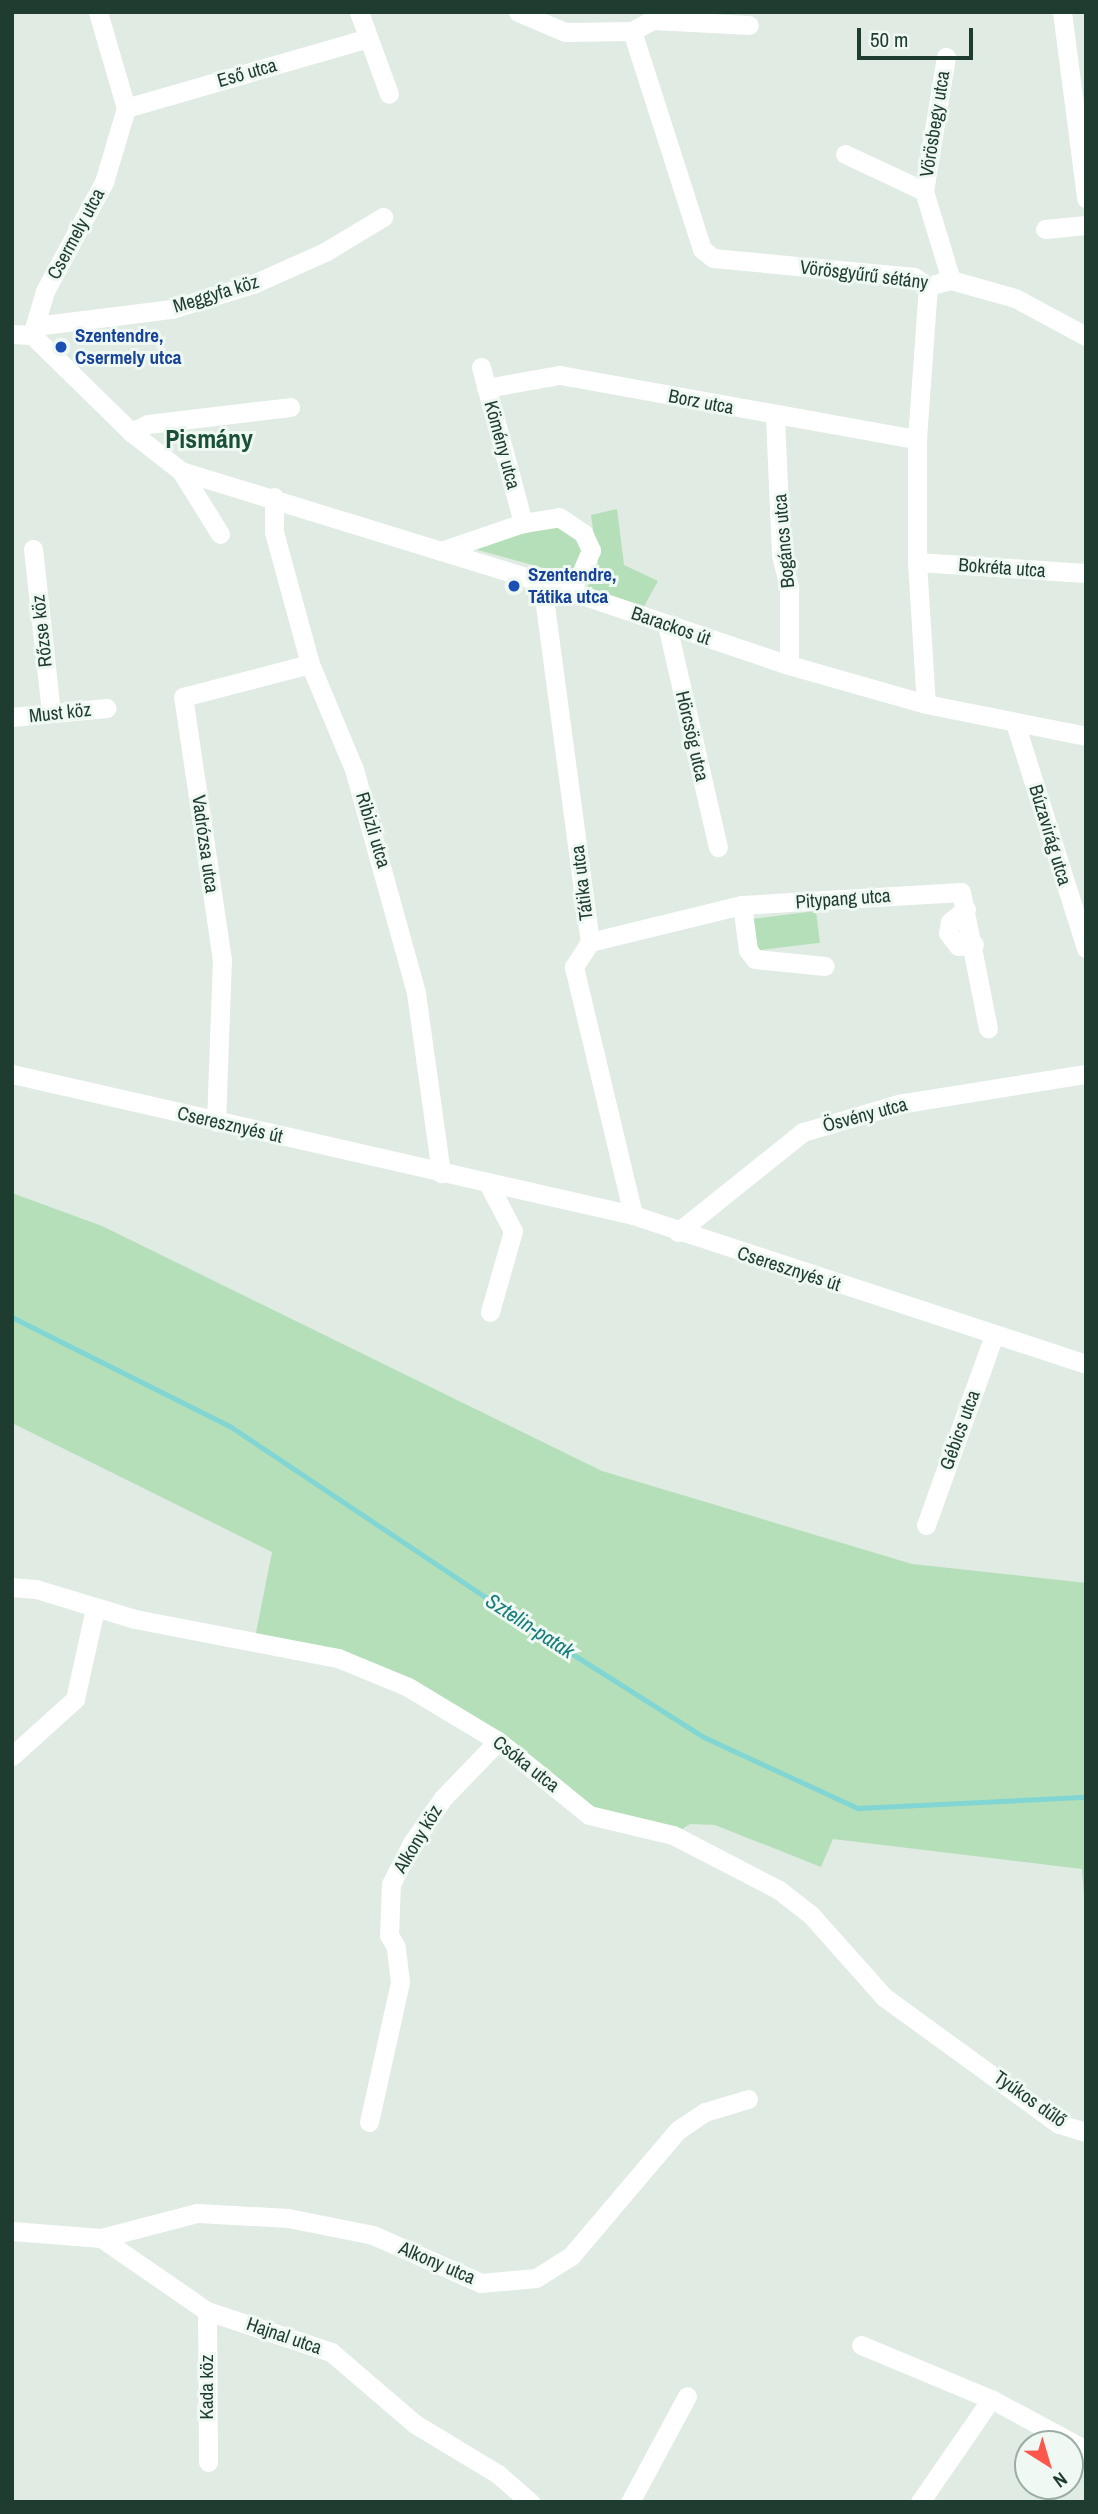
<!DOCTYPE html>
<html>
<head>
<meta charset="utf-8">
<style>
  body { margin:0 }
  #map { position:relative; width:1098px; height:2514px; overflow:hidden; background:#dfebe3; font-family:"Archivo Narrow",sans-serif }
  div>[style] { position:absolute }
  .green>* { inset:0; background:#b5dfb9; transform-origin:0 0 }
  .stream>* { height:4.5px; margin:-2.25px; padding:0 2.25px; transform-origin:2.25px; border-radius:2.25px; background:#81d5d3 }
  .minor>* { height:19px; margin:-9.5px; padding:0 9.5px; transform-origin:9.5px; border-radius:9.5px; background:#fff }
  .dots>* { width:19px; height:19px; translate:-50% -50%; box-sizing:border-box; border:4px solid #eff8f2; border-radius:50% }
  span { translate:-50% -50%; white-space:nowrap; text-align:center; line-height:1.15; -webkit-text-stroke:6px #eff8f2; paint-order:stroke }
  .street-label { font-size:19px; color:#1e3c2f }
  .transit-label { font-size:19px; color:#164399; font-weight:700 }
  .left { translate:0 -50%; text-align:left }
  .water-label { font-size:21px; color:#147c7b; font-style:italic }
  .district-label { font-size:26px; color:#195038; font-weight:700 }
  .frame { position:absolute; inset:0; border:14px solid #1e3c2f; pointer-events:none }
  .north { position:absolute; left:1014px; top:2430px; width:70px; height:70px; box-sizing:border-box; background:#eff8f2; border:2px solid #9bada4; border-radius:50%; rotate:143deg; font-size:19px; font-weight:700; line-height:28px; text-align:center; color:#1e3c2f }
  .north::after { content:''; display:block; margin:auto; width:24px; height:32px; background:#fd564b; clip-path:polygon(50% 0,100% 100%,50% 72%,0 100%) }
  .scale { position:absolute; left:857px; top:28px; width:116px; height:32px; box-sizing:border-box; border:4px solid #1e3c2f; border-top:0; padding-left:9px; font-size:21px; line-height:24px; white-space:nowrap; color:#1e3c2f; -webkit-text-stroke:5px #eff8f2; paint-order:stroke }
</style>
</head>
<body>
<div id="map">
  <div class="green">
    <i style="clip-path:polygon(617px 509px,624px 565px,658px 581px,642px 610px,586px 591px,598px 563px,591px 515px)"></i>
    <i style="clip-path:polygon(548px 522px,571px 528px,584px 555px,578px 567px,565px 574px,467px 547px)"></i>
    <i style="left:816px;top:911px;width:32px;height:63px;rotate:83deg"></i>
    <i style="clip-path:polygon(12px 1193px,102px 1226px,602px 1471px,912px 1564px,1086px 1583px,1086px 1922px,1082px 1869px,833px 1839px,821px 1867px,715px 1825px,690px 1824px,673px 1835px,608px 1822px,408px 1687px,254px 1643px,272px 1552px,12px 1423px)"></i>
  </div>
  <div class="stream">
    <i style="left:12px;top:1317px;width:244px;rotate:26.6deg"></i>
    <i style="left:230px;top:1426px;width:374px;rotate:33.8deg"></i>
    <i style="left:541px;top:1634px;width:193px;rotate:32.3deg"></i>
    <i style="left:704px;top:1737px;width:170px;rotate:24.8deg"></i>
    <i style="left:858px;top:1808px;width:228px;rotate:-2.8deg"></i>
  </div>
  <div class="minor">
    <i style="left:359px;top:12px;width:87px;rotate:69.9deg"></i>
    <i style="left:518px;top:12px;width:51px;rotate:23.1deg"></i>
    <i style="left:565px;top:32px;width:67px;rotate:-0.9deg"></i>
    <i style="left:632px;top:31px;width:24px;rotate:-28deg"></i>
    <i style="left:653px;top:20px;width:96px;rotate:3deg"></i>
    <i style="left:1062px;top:12px;width:188px;rotate:82.6deg"></i>
    <i style="left:632px;top:31px;width:229px;rotate:72.2deg"></i>
    <i style="left:702px;top:249px;width:14px;rotate:39deg"></i>
    <i style="left:713px;top:258px;width:202px;rotate:5.4deg"></i>
    <i style="left:914px;top:277px;width:17px;rotate:33deg"></i>
    <i style="left:928px;top:286px;width:24px;rotate:-15deg"></i>
    <i style="left:951px;top:280px;width:66px;rotate:15.7deg"></i>
    <i style="left:1015px;top:298px;width:81px;rotate:28.2deg"></i>
    <i style="left:126px;top:108px;width:252px;rotate:-16.1deg"></i>
    <i style="left:845px;top:154px;width:87px;rotate:25.1deg"></i>
    <i style="left:924px;top:191px;width:93px;rotate:73.1deg"></i>
    <i style="left:924px;top:191px;width:136px;rotate:-80.7deg"></i>
    <i style="left:1045px;top:229px;width:41px;rotate:-5.6deg"></i>
    <i style="left:35px;top:326px;width:138px;rotate:-7.1deg"></i>
    <i style="left:172px;top:309px;width:85px;rotate:-17.2deg"></i>
    <i style="left:253px;top:284px;width:79px;rotate:-24deg"></i>
    <i style="left:325px;top:252px;width:68px;rotate:-31.1deg"></i>
    <i style="left:12px;top:334px;width:20px;rotate:3deg"></i>
    <i style="left:32px;top:335px;width:139px;rotate:44.4deg"></i>
    <i style="left:131px;top:432px;width:63px;rotate:38deg"></i>
    <i style="left:181px;top:471px;width:394px;rotate:17.1deg"></i>
    <i style="left:558px;top:587px;width:244px;rotate:18.7deg"></i>
    <i style="left:789px;top:665px;width:142px;rotate:15.9deg"></i>
    <i style="left:926px;top:704px;width:163px;rotate:11.3deg"></i>
    <i style="left:32px;top:335px;width:46px;rotate:-73.5deg"></i>
    <i style="left:45px;top:291px;width:124px;rotate:-61.6deg"></i>
    <i style="left:104px;top:182px;width:77px;rotate:-73.4deg"></i>
    <i style="left:126px;top:108px;width:100px;rotate:-106.3deg"></i>
    <i style="left:481px;top:367px;width:162px;rotate:74.9deg"></i>
    <i style="left:486px;top:388px;width:75px;rotate:-10deg"></i>
    <i style="left:560px;top:375px;width:363px;rotate:10.2deg"></i>
    <i style="left:917px;top:439px;width:153px;rotate:-85.9deg"></i>
    <i style="left:775px;top:417px;width:138px;rotate:87.5deg"></i>
    <i style="left:781px;top:555px;width:34px;rotate:76deg"></i>
    <i style="left:789px;top:588px;width:77px;rotate:90deg"></i>
    <i style="left:131px;top:432px;width:19px;rotate:-25deg"></i>
    <i style="left:148px;top:424px;width:143px;rotate:-6.8deg"></i>
    <i style="left:917px;top:439px;width:123px;rotate:90deg"></i>
    <i style="left:917px;top:562px;width:142px;rotate:86.4deg"></i>
    <i style="left:181px;top:471px;width:74px;rotate:58.2deg"></i>
    <i style="left:274px;top:497px;width:35px;rotate:90deg"></i>
    <i style="left:274px;top:532px;width:137px;rotate:74.7deg"></i>
    <i style="left:310px;top:664px;width:114px;rotate:67.3deg"></i>
    <i style="left:354px;top:769px;width:232px;rotate:74.5deg"></i>
    <i style="left:416px;top:993px;width:182px;rotate:82.1deg"></i>
    <i style="left:33px;top:549px;width:165px;rotate:83.7deg"></i>
    <i style="left:441px;top:551px;width:87px;rotate:-18.9deg"></i>
    <i style="left:523px;top:523px;width:36px;rotate:-9deg"></i>
    <i style="left:559px;top:517px;width:29px;rotate:34deg"></i>
    <i style="left:583px;top:533px;width:19px;rotate:65deg"></i>
    <i style="left:591px;top:550px;width:28px;rotate:113deg"></i>
    <i style="left:580px;top:576px;width:25px;rotate:153deg"></i>
    <i style="left:917px;top:562px;width:169px;rotate:3.7deg"></i>
    <i style="left:542px;top:583px;width:362px;rotate:82.4deg"></i>
    <i style="left:590px;top:942px;width:30px;rotate:123deg"></i>
    <i style="left:574px;top:967px;width:255px;rotate:76.6deg"></i>
    <i style="left:667px;top:625px;width:228px;rotate:77.1deg"></i>
    <i style="left:12px;top:717px;width:95px;rotate:-5.4deg"></i>
    <i style="left:1015px;top:723px;width:236px;rotate:72.5deg"></i>
    <i style="left:742px;top:905px;width:45px;rotate:82.4deg"></i>
    <i style="left:748px;top:950px;width:11px;rotate:52deg"></i>
    <i style="left:755px;top:959px;width:70px;rotate:5.7deg"></i>
    <i style="left:966px;top:909px;width:21px;rotate:141deg"></i>
    <i style="left:950px;top:922px;width:11px;rotate:100deg"></i>
    <i style="left:948px;top:933px;width:16px;rotate:52deg"></i>
    <i style="left:958px;top:946px;width:16px;rotate:-7deg"></i>
    <i style="left:590px;top:942px;width:156px;rotate:-13.7deg"></i>
    <i style="left:742px;top:905px;width:219px;rotate:-3.4deg"></i>
    <i style="left:961px;top:892px;width:139px;rotate:78.8deg"></i>
    <i style="left:12px;top:1074px;width:637px;rotate:12.79deg"></i>
    <i style="left:633px;top:1215px;width:477px;rotate:18.2deg"></i>
    <i style="left:216px;top:1122px;width:162px;rotate:-87.9deg"></i>
    <i style="left:222px;top:960px;width:266px;rotate:-98.4deg"></i>
    <i style="left:183px;top:697px;width:131px;rotate:-14.6deg"></i>
    <i style="left:489px;top:1185px;width:52px;rotate:62.4deg"></i>
    <i style="left:513px;top:1231px;width:84px;rotate:105.9deg"></i>
    <i style="left:678px;top:1232px;width:160px;rotate:-38.7deg"></i>
    <i style="left:803px;top:1132px;width:99px;rotate:-16.4deg"></i>
    <i style="left:898px;top:1104px;width:190px;rotate:-9.1deg"></i>
    <i style="left:926px;top:1525px;width:202px;rotate:-70.3deg"></i>
    <i style="left:12px;top:1587px;width:24px;rotate:5deg"></i>
    <i style="left:36px;top:1589px;width:103px;rotate:16.9deg"></i>
    <i style="left:135px;top:1619px;width:207px;rotate:10.9deg"></i>
    <i style="left:338px;top:1658px;width:76px;rotate:22.5deg"></i>
    <i style="left:408px;top:1687px;width:105px;rotate:31deg"></i>
    <i style="left:498px;top:1741px;width:117px;rotate:39.1deg"></i>
    <i style="left:589px;top:1815px;width:86px;rotate:13.4deg"></i>
    <i style="left:673px;top:1835px;width:119px;rotate:27.4deg"></i>
    <i style="left:779px;top:1890px;width:41px;rotate:38deg"></i>
    <i style="left:811px;top:1915px;width:110px;rotate:48.3deg"></i>
    <i style="left:884px;top:1997px;width:216px;rotate:36deg"></i>
    <i style="left:1059px;top:2124px;width:28px;rotate:17deg"></i>
    <i style="left:12px;top:1756px;width:85px;rotate:-42.1deg"></i>
    <i style="left:75px;top:1699px;width:92px;rotate:-77.5deg"></i>
    <i style="left:369px;top:2122px;width:143px;rotate:-77.5deg"></i>
    <i style="left:400px;top:1982px;width:35px;rotate:-97deg"></i>
    <i style="left:396px;top:1947px;width:14px;rotate:-120deg"></i>
    <i style="left:389px;top:1935px;width:51px;rotate:-87.8deg"></i>
    <i style="left:391px;top:1884px;width:46px;rotate:-62.9deg"></i>
    <i style="left:412px;top:1843px;width:55px;rotate:-55.4deg"></i>
    <i style="left:443px;top:1798px;width:79px;rotate:-46deg"></i>
    <i style="left:12px;top:2231px;width:89px;rotate:4.5deg"></i>
    <i style="left:101px;top:2238px;width:129px;rotate:34.6deg"></i>
    <i style="left:207px;top:2311px;width:131px;rotate:18.3deg"></i>
    <i style="left:331px;top:2352px;width:111px;rotate:40.6deg"></i>
    <i style="left:415px;top:2424px;width:97px;rotate:31.1deg"></i>
    <i style="left:498px;top:2474px;width:43px;rotate:41.2deg"></i>
    <i style="left:101px;top:2238px;width:99px;rotate:-14.6deg"></i>
    <i style="left:197px;top:2213px;width:91px;rotate:3.1deg"></i>
    <i style="left:288px;top:2218px;width:87px;rotate:11.3deg"></i>
    <i style="left:373px;top:2235px;width:118px;rotate:24deg"></i>
    <i style="left:481px;top:2283px;width:55px;rotate:-5.2deg"></i>
    <i style="left:536px;top:2278px;width:41px;rotate:-32.2deg"></i>
    <i style="left:571px;top:2256px;width:165px;rotate:-49.7deg"></i>
    <i style="left:678px;top:2130px;width:32px;rotate:-34deg"></i>
    <i style="left:705px;top:2112px;width:45px;rotate:-16.8deg"></i>
    <i style="left:207px;top:2311px;width:151px;rotate:89.6deg"></i>
    <i style="left:861px;top:2345px;width:141px;rotate:22.6deg"></i>
    <i style="left:991px;top:2399px;width:108px;rotate:28.2deg"></i>
    <i style="left:630px;top:2502px;width:120px;rotate:-61.7deg"></i>
    <i style="left:920px;top:2502px;width:125px;rotate:-55.4deg"></i>
  </div>
  <div class="dots">
    <i style="left:61px;top:347px;background:#1a4fb4"></i>
    <i style="left:514px;top:586px;background:#1a4fb4"></i>
  </div>
  <div class="street-label">
    <span style="left:247px;top:73px;rotate:-16deg">Eső utca</span>
    <span style="left:935px;top:124px;rotate:-81deg">Vörösbegy utca</span>
    <span style="left:76px;top:234px;rotate:-62deg">Csermely utca</span>
    <span style="left:864px;top:275px;rotate:7deg">Vörösgyűrű sétány</span>
    <span style="left:216px;top:294px;rotate:-17deg">Meggyfa köz</span>
    <span style="left:701px;top:402px;rotate:11deg">Borz utca</span>
    <span style="left:502px;top:445px;rotate:75deg">Kömény utca</span>
    <span style="left:784px;top:541px;rotate:-95deg">Bogáncs utca</span>
    <span style="left:1002px;top:568px;rotate:4deg">Bokréta utca</span>
    <span style="left:671px;top:626px;rotate:19deg">Barackos út</span>
    <span style="left:42px;top:631px;rotate:-96deg">Rőzse köz</span>
    <span style="left:60px;top:713px;rotate:-6deg">Must köz</span>
    <span style="left:692px;top:736px;rotate:77deg">Hörcsög utca</span>
    <span style="left:373px;top:830px;rotate:73deg">Ribizli utca</span>
    <span style="left:1050px;top:835px;rotate:73deg">Búzavirág utca</span>
    <span style="left:205px;top:844px;rotate:82deg">Vadrózsa utca</span>
    <span style="left:582px;top:883px;rotate:-97deg">Tátika utca</span>
    <span style="left:843px;top:899px;rotate:-4deg">Pitypang utca</span>
    <span style="left:865px;top:1115px;rotate:-15deg">Ösvény utca</span>
    <span style="left:230px;top:1125px;rotate:13deg">Cseresznyés út</span>
    <span style="left:789px;top:1269px;rotate:18deg">Cseresznyés út</span>
    <span style="left:960px;top:1430px;rotate:-70deg">Gébics utca</span>
    <span style="left:526px;top:1764px;rotate:38deg">Csóka utca</span>
    <span style="left:418px;top:1839px;rotate:-59deg">Alkony köz</span>
    <span style="left:1030px;top:2099px;rotate:35deg">Tyúkos dűlő</span>
    <span style="left:437px;top:2263px;rotate:23deg">Alkony utca</span>
    <span style="left:284px;top:2336px;rotate:19deg">Hajnal utca</span>
    <span style="left:207px;top:2387px;rotate:-90deg">Kada köz</span>
  </div>
  <div class="transit-label">
    <span class="left" style="left:75px;top:347px">Szentendre,<br>Csermely utca</span>
    <span class="left" style="left:528px;top:586px">Szentendre,<br>Tátika utca</span>
  </div>
  <div class="water-label">
    <span style="left:530px;top:1626px;rotate:33deg">Sztelin-patak</span>
  </div>
  <div class="district-label">
    <span style="left:209px;top:439px">Pismány</span>
  </div>
  <div class="frame"></div>
  <div class="north">N</div>
  <div class="scale">50 m</div>
</div>
</body>
</html>
